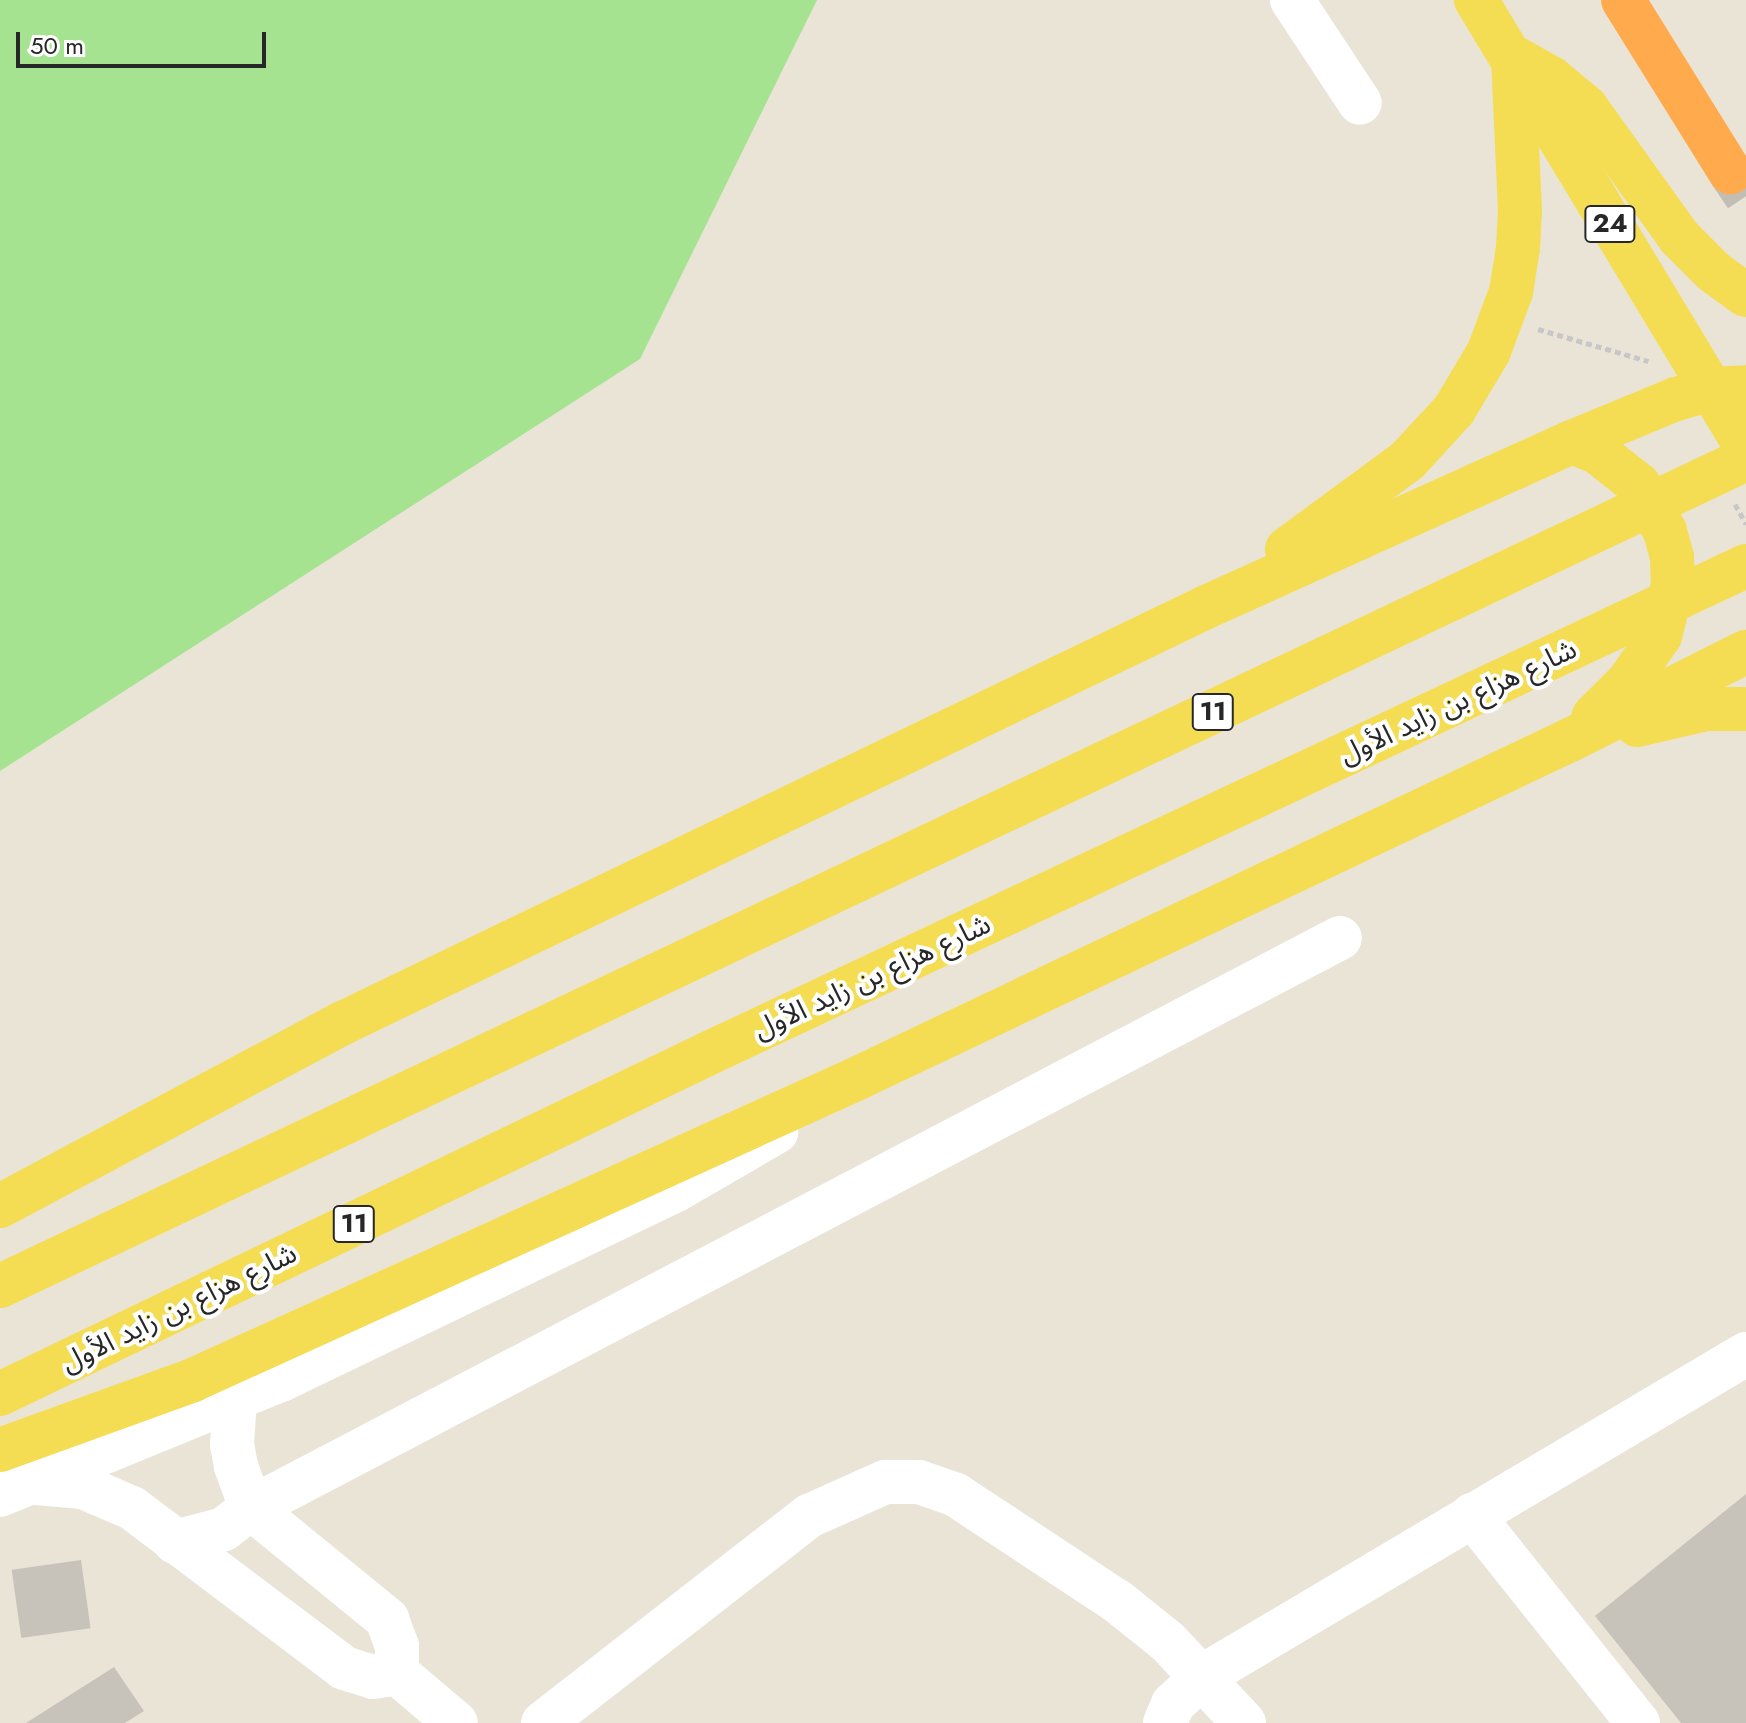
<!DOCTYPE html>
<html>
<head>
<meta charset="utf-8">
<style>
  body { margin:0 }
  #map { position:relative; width:1746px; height:1723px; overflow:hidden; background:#eae4d7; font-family:Jost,"Noto Sans Arabic",sans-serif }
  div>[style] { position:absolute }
  .green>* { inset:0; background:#a5e391 }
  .building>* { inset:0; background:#c8c3ba; transform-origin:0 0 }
  .highway-tunnel>* { height:44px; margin-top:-22px; transform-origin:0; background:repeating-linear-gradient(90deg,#c3beb4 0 44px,transparent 0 66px) }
  .path>* { height:5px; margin-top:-2.5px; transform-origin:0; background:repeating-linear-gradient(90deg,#c7c7c7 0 6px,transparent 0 10px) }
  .minor>* { height:44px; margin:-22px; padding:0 22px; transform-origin:22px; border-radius:22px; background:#fff }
  .major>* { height:44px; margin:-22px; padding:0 22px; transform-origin:22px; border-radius:22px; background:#f4dd53 }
  .highway>* { height:44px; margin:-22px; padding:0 22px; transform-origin:22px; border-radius:22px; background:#ffab4d }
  span { translate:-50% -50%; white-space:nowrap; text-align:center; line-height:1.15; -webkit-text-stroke:8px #fff; paint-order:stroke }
  .shield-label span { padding:2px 6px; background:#fff; border:2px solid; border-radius:6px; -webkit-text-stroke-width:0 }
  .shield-label { font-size:26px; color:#272727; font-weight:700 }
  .street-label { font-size:28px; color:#272727 }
  .scale { position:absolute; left:16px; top:32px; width:250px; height:36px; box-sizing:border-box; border:4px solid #272727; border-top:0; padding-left:10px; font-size:24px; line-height:28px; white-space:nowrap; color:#272727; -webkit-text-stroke:6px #fff; paint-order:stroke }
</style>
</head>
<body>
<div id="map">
  <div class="green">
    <i style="clip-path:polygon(0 0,817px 0,640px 359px,0 771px)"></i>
  </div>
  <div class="building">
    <i style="clip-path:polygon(1746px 1494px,1746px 1723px,1681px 1723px,1595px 1616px)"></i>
    <i style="left:81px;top:1560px;width:69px;height:70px;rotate:82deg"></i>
    <i style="clip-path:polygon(114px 1667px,144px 1711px,125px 1723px,26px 1723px)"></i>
  </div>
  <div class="highway-tunnel">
    <i style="left:1730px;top:172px;width:29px;rotate:56deg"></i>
  </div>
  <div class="path">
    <i style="left:1538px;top:329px;width:115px;rotate:16.2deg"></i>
    <i style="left:1735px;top:504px;width:23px;rotate:61deg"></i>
  </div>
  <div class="minor">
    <i style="left:1292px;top:0;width:123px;rotate:56.6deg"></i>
    <i style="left:235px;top:1399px;width:45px;rotate:93.8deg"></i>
    <i style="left:232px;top:1444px;width:22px;rotate:80deg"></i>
    <i style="left:236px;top:1466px;width:45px;rotate:70.3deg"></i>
    <i style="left:251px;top:1508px;width:176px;rotate:39.2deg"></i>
    <i style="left:387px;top:1619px;width:29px;rotate:70deg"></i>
    <i style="left:397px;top:1646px;width:27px;rotate:90deg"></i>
    <i style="left:36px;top:1483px;width:47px;rotate:4.9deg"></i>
    <i style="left:83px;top:1487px;width:53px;rotate:23.2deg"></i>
    <i style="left:132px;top:1508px;width:266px;rotate:37deg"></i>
    <i style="left:344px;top:1668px;width:30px;rotate:17deg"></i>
    <i style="left:373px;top:1677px;width:24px;rotate:-9deg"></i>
    <i style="left:397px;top:1673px;width:77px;rotate:40.3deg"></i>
    <i style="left:0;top:1495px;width:304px;rotate:-22.3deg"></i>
    <i style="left:281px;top:1380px;width:438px;rotate:-25.7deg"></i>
    <i style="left:676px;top:1190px;width:116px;rotate:-30.1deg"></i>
    <i style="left:1472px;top:1515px;width:266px;rotate:51.4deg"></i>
    <i style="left:175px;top:1542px;width:51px;rotate:-14.9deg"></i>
    <i style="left:224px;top:1529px;width:34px;rotate:-38deg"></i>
    <i style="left:251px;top:1508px;width:1229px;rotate:-27.63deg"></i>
    <i style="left:543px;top:1723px;width:337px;rotate:-37.9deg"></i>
    <i style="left:809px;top:1516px;width:83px;rotate:-24.1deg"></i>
    <i style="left:885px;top:1482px;width:34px"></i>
    <i style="left:919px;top:1482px;width:39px;rotate:19deg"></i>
    <i style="left:956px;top:1495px;width:193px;rotate:33.4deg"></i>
    <i style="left:1117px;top:1601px;width:65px;rotate:38.8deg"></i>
    <i style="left:1168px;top:1642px;width:111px;rotate:46.8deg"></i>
    <i style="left:1165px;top:1723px;width:21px;rotate:-67deg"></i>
    <i style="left:1173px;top:1704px;width:41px;rotate:-43deg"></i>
    <i style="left:1203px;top:1676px;width:631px;rotate:-30.67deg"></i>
  </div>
  <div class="major">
    <i style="left:1476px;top:0;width:522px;rotate:58.87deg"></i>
    <i style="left:1517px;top:59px;width:39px;rotate:29deg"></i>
    <i style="left:1551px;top:78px;width:45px;rotate:39.6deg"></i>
    <i style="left:1586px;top:107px;width:160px;rotate:54.4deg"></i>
    <i style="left:1679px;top:237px;width:49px;rotate:45deg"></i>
    <i style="left:1714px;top:272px;width:39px;rotate:36deg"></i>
    <i style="left:1572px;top:442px;width:27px;rotate:22deg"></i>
    <i style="left:1597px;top:452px;width:53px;rotate:38.2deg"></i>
    <i style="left:1639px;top:485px;width:53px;rotate:60.5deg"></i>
    <i style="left:1665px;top:531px;width:27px;rotate:75deg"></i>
    <i style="left:1672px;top:557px;width:28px;rotate:88deg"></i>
    <i style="left:1673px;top:585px;width:53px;rotate:104.3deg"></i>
    <i style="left:1660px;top:636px;width:56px;rotate:124.8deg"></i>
    <i style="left:1628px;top:682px;width:49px;rotate:135deg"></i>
    <i style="left:1287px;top:549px;width:150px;rotate:-36.3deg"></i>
    <i style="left:1408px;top:460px;width:68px;rotate:-47.4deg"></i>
    <i style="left:1454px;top:410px;width:69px;rotate:-59.3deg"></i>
    <i style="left:1489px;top:351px;width:63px;rotate:-69.6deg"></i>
    <i style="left:1511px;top:292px;width:45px;rotate:-81deg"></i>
    <i style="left:1518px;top:248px;width:37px;rotate:-87deg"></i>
    <i style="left:1520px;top:211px;width:153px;rotate:-92.6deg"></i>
    <i style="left:1637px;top:725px;width:72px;rotate:-12.9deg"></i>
    <i style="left:1707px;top:709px;width:39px"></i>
    <i style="left:0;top:1206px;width:389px;rotate:-28.1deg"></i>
    <i style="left:343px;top:1023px;width:956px;rotate:-25.73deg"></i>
    <i style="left:1204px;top:608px;width:404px;rotate:-24.3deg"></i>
    <i style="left:1572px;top:442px;width:113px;rotate:-22.5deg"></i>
    <i style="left:1676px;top:399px;width:35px;rotate:-16deg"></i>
    <i style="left:1710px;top:389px;width:36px;rotate:-3deg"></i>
    <i style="left:0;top:1286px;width:1932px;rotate:-25.34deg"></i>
    <i style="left:0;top:1394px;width:785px;rotate:-25.68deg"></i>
    <i style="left:707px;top:1054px;width:1148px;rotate:-25.16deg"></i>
    <i style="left:0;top:1450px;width:205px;rotate:-19.9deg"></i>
    <i style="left:193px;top:1380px;width:730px;rotate:-24.42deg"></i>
    <i style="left:858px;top:1078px;width:790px;rotate:-25.4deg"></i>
    <i style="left:1572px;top:739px;width:195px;rotate:-26.6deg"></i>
  </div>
  <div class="highway">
    <i style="left:1623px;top:0;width:203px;rotate:58.1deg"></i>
  </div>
  <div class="shield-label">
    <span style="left:1610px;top:224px">24</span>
    <span style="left:1213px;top:712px">11</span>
    <span style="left:354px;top:1224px">11</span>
  </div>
  <div class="street-label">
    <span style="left:1458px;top:702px;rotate:-25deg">شارع هزاع بن زايد الأول</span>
    <span style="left:872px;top:977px;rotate:-25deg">شارع هزاع بن زايد الأول</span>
    <span style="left:179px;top:1308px;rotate:-26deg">شارع هزاع بن زايد الأول</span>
  </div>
  <div class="scale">50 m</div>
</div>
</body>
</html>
